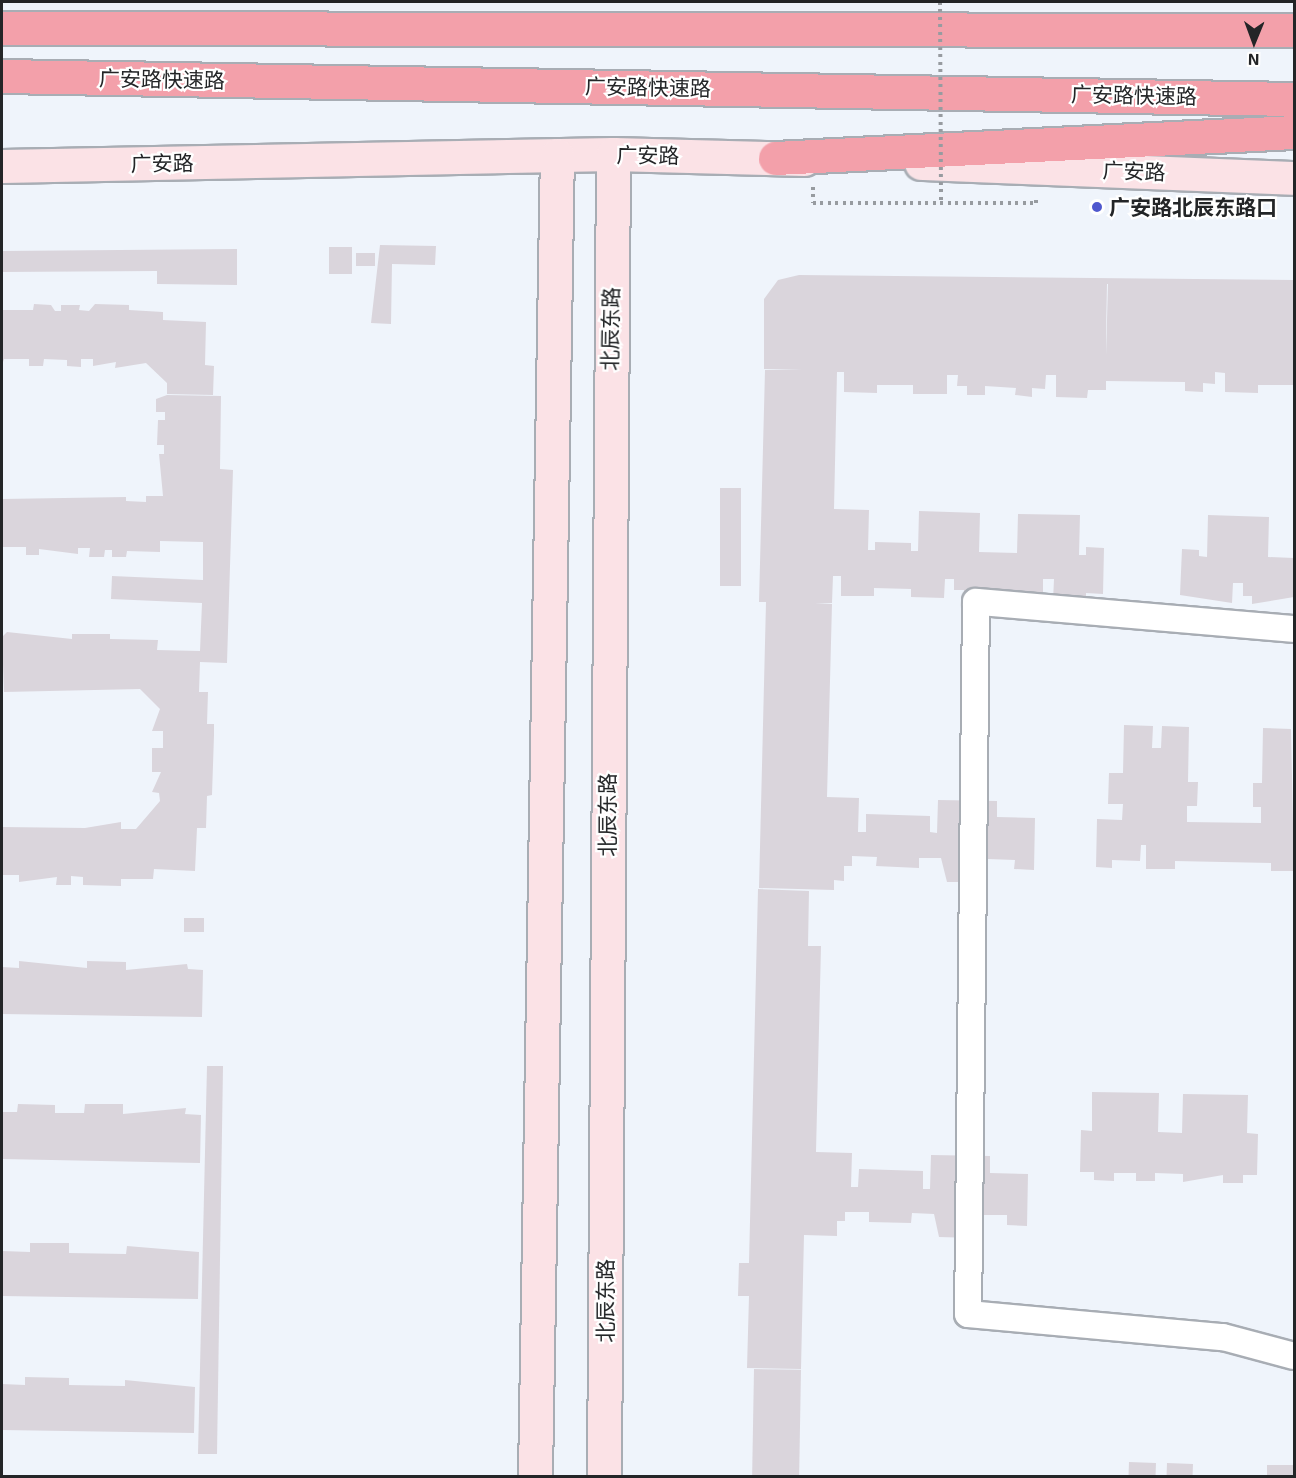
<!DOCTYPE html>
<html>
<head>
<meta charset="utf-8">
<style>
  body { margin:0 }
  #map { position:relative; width:1296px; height:1478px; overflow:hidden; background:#eff4fb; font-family:"Exo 2","Noto Sans SC",sans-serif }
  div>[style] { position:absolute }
  .building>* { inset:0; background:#dad5dc; transform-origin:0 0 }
  .path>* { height:4px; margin-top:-2px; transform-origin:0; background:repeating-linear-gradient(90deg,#979ba0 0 3px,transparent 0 7.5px) }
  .roads { filter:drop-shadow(2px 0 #a8adb4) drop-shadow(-2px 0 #a8adb4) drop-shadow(0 2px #a8adb4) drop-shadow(0 -2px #a8adb4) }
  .street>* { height:26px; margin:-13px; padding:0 13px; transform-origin:13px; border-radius:13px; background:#fff }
  .secondary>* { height:33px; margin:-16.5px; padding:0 16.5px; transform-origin:16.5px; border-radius:16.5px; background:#fbe2e6 }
  .highway>* { height:33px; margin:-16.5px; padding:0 16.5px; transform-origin:16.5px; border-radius:16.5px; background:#f3a0aa }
  .path-bridge>* { height:4px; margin-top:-2px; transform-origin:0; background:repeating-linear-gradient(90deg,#979ba0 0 3px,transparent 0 7.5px) }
  .dots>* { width:16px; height:16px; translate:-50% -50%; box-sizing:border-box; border:3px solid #fff; border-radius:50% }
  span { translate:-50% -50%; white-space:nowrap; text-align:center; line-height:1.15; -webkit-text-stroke:4.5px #fff; paint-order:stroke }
  .street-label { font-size:21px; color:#232527 }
  .poi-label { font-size:21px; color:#232527; font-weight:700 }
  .left { translate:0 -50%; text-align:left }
  .frame { position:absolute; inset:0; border:3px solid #232527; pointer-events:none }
  .north { position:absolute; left:1224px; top:12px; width:60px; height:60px; -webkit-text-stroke:4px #fff; paint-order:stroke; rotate:181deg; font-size:16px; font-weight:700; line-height:24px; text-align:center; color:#232527 }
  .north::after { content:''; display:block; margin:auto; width:21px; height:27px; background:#232527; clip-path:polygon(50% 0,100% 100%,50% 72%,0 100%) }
</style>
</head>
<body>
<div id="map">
  <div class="building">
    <i style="clip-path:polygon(380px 245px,436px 246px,435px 265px,392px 264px,391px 324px,371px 323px)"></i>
    <i style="left:329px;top:247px;width:23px;height:27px"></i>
    <i style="clip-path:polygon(237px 249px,237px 285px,157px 284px,157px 271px,2px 272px,2px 251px)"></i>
    <i style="left:356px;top:253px;width:19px;height:13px"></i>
    <i style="clip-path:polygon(evenodd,799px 275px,1294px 280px,1294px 385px,1258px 385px,1258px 393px,1225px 392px,1225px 373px,1215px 372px,1215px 384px,1203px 383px,1203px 392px,1185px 391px,1185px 382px,1106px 381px,1106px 390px,1088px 390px,1087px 398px,1056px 397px,1056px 375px,1046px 375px,1045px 389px,1032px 388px,1032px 397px,1015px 395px,1016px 388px,985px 386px,985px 395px,967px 395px,967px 386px,957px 386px,958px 375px,947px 375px,947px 394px,913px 394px,913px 385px,877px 385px,877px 393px,844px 392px,844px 372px,837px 372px,834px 509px,869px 510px,868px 550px,875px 550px,875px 542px,911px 543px,911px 551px,918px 551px,919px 511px,980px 513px,979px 552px,1017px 553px,1018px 514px,1080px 515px,1079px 555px,1086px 555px,1086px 547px,1104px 548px,1103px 594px,1086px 593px,1086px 602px,1053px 601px,1054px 579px,1043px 579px,1043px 592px,1030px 592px,1029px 600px,1012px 600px,1012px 592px,982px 591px,964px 599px,964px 590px,954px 590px,954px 579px,945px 579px,944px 598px,911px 597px,911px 589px,874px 588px,874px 596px,841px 596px,841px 576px,833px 576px,832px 603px,815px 603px,832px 604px,827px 797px,859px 798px,858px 832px,866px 832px,866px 814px,930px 816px,930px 832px,937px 833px,938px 800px,997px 801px,997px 817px,1035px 818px,1034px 870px,1014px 869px,1015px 860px,988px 859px,981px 882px,947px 882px,941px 858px,919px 858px,919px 868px,876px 866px,877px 857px,852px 856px,852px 866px,844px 866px,844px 881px,834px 880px,834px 890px,759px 888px,766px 602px,759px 602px,765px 370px,802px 370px,764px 369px,764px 299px,778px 280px,799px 275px,1107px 284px,1108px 284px,1106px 355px,1106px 334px,1107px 284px)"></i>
    <i style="clip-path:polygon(34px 304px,51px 305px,55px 311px,61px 311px,61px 305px,80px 305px,79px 310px,89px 311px,95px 304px,129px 305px,129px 310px,163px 312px,163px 320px,206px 322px,205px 365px,214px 366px,213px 395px,167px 394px,167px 383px,146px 363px,115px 368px,116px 362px,93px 366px,93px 359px,81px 359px,81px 367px,67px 366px,67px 360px,44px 359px,43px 366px,29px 366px,29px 359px,4px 359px,2px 365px,2px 310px,33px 310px)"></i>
    <i style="clip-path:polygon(167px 395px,221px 396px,220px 469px,233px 470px,227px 663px,200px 662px,199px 692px,208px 692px,207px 724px,214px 724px,214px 735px,212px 795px,207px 796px,206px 828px,197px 828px,195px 871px,154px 869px,153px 879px,121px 879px,121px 886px,83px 885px,83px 877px,71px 876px,71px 885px,56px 885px,57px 877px,19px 882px,19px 875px,2px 875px,2px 827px,85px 828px,121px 822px,121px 829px,136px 829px,160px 801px,159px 793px,152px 792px,161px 772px,152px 772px,152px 748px,163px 748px,163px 731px,152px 731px,160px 709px,140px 689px,4px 692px,2px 637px,7px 632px,72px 639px,72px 634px,110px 634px,110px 639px,158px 640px,157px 650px,200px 651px,202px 603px,111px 599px,112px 576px,203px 580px,203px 542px,160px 541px,160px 552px,127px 551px,126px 557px,112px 557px,112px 550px,105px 550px,104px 557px,89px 557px,90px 548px,78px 548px,78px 554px,39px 549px,39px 555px,26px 555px,26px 547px,2px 547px,2px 499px,126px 497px,126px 501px,146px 502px,146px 496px,163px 496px,159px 454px,164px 454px,164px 445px,157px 445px,158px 420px,165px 420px,165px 412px,156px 412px,156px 399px)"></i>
    <i style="left:720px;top:488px;width:21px;height:98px"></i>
    <i style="clip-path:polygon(1208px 515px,1269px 517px,1268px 557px,1294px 558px,1294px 597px,1252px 604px,1252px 596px,1243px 596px,1243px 583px,1233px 583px,1232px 603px,1180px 595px,1182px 549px,1199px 550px,1199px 556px,1207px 557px)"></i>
    <i style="clip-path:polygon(1124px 725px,1153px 726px,1152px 748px,1161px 748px,1162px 726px,1189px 727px,1188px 782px,1198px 782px,1197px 806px,1187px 806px,1187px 822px,1261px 823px,1261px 807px,1253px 807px,1253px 783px,1262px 783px,1263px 728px,1291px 729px,1294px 871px,1271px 871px,1271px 863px,1175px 861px,1175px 869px,1146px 869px,1146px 845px,1141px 845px,1140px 861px,1112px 860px,1112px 868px,1096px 867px,1097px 819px,1122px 820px,1123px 804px,1108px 804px,1109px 773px,1123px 773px)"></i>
    <i style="clip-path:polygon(758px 889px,809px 891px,808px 946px,821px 946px,816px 1152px,852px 1153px,851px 1187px,858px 1187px,859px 1169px,923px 1171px,923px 1189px,930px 1189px,931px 1155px,990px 1156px,990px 1173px,1028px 1174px,1027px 1226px,1007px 1225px,1007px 1215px,980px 1215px,974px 1238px,939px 1237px,934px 1214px,912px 1213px,911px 1223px,869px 1222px,869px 1212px,845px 1212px,845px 1221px,837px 1221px,837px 1236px,804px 1235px,801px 1369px,747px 1368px,749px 1296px,738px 1296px,739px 1263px,749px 1263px)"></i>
    <i style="left:184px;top:918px;width:20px;height:14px"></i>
    <i style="clip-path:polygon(19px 961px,87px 968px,87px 961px,126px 962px,126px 970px,187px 964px,188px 969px,203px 970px,202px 1017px,2px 1014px,2px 967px,19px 968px)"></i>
    <i style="clip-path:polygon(207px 1066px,223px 1066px,217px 1454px,198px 1454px)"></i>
    <i style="clip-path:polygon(1092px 1092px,1159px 1093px,1158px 1132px,1182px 1133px,1183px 1094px,1248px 1095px,1247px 1133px,1258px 1134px,1257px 1175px,1243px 1175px,1243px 1183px,1223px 1183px,1223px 1175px,1183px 1182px,1183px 1174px,1155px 1173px,1155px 1181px,1136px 1181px,1136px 1173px,1114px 1173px,1114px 1181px,1094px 1180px,1094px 1172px,1080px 1172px,1081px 1130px,1092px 1131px)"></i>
    <i style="clip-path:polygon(18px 1104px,55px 1105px,55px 1113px,84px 1113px,85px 1104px,123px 1104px,123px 1114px,186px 1108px,185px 1114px,201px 1115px,200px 1163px,2px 1159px,2px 1112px,17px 1112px)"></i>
    <i style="clip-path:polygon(30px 1243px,69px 1243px,69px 1253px,126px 1254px,127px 1246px,199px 1252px,198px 1299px,2px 1296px,2px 1251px,30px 1252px)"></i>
    <i style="left:754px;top:1369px;width:47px;height:107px;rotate:1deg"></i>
    <i style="clip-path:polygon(25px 1377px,69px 1378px,69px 1385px,125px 1386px,125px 1380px,195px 1387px,194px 1433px,2px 1430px,2px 1384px,25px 1385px)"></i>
    <i style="left:1129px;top:1462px;width:27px;height:14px;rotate:2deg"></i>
    <i style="left:1167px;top:1463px;width:26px;height:13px;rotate:2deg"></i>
    <i style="left:1267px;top:1465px;width:27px;height:11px"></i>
  </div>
  <div class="path">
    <i style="left:813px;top:187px;width:16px;rotate:90deg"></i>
    <i style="left:813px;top:203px;width:223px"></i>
    <i style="left:1036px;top:203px;width:5px;rotate:-90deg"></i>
  </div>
  <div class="roads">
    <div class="street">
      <i style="left:1294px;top:629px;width:319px;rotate:-175.1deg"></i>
      <i style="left:976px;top:602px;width:712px;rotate:90.64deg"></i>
      <i style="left:968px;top:1314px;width:256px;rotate:5.2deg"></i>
      <i style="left:1223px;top:1337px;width:73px;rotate:15deg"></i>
    </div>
    <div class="secondary">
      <i style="left:921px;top:163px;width:373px;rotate:2.3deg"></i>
      <i style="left:2px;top:166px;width:611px;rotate:-1.13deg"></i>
      <i style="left:613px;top:154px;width:191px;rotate:1.5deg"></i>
      <i style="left:535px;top:1476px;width:1321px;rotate:-89.05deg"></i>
      <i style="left:604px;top:1476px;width:1322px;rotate:-89.61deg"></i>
    </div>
    <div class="highway">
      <i style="left:2px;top:28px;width:1292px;rotate:0.09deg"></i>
      <i style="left:2px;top:76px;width:1292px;rotate:1.02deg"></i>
      <i style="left:775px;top:158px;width:520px;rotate:-2.87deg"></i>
    </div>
  </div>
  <div class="path-bridge">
    <i style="left:940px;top:2px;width:201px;rotate:89.7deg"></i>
  </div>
  <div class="dots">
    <i style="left:1097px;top:207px;background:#4f58ce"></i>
  </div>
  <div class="street-label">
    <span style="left:162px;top:79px;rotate:1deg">广安路快速路</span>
    <span style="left:648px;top:87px;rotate:1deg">广安路快速路</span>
    <span style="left:1134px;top:95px;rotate:1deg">广安路快速路</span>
    <span style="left:648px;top:155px;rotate:1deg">广安路</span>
    <span style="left:162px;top:163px;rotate:-1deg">广安路</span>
    <span style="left:1134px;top:171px;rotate:2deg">广安路</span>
    <span style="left:610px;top:329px;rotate:-89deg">北辰东路</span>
    <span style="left:607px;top:815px;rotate:-90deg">北辰东路</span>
    <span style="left:605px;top:1301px;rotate:-90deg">北辰东路</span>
  </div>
  <div class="poi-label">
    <span class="left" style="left:1109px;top:207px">广安路北辰东路口</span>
  </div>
  <div class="frame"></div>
  <div class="north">N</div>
</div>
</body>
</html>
